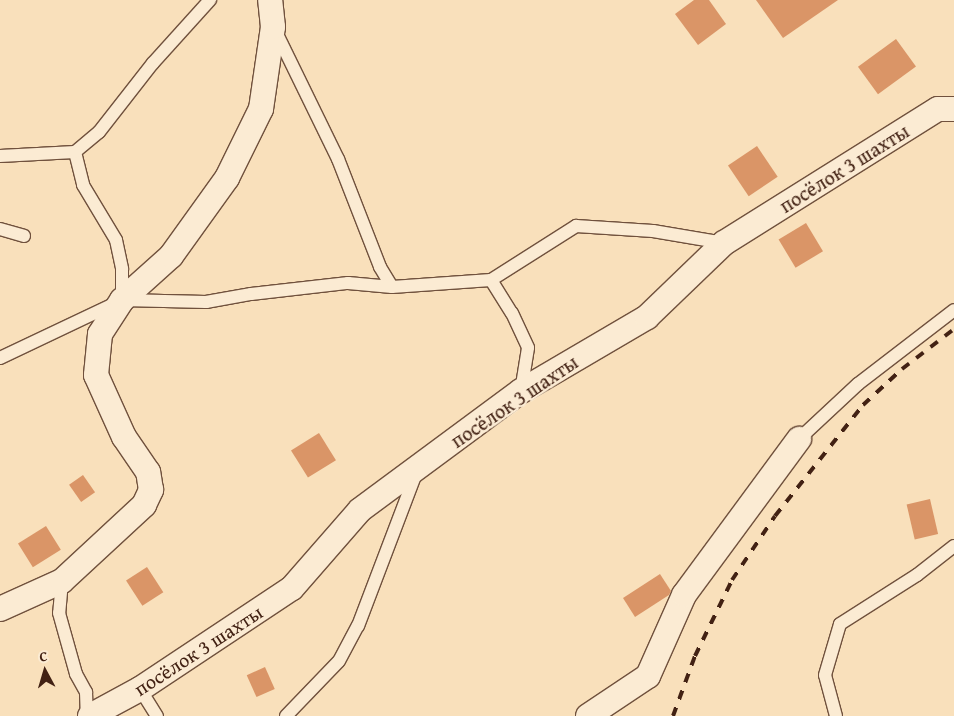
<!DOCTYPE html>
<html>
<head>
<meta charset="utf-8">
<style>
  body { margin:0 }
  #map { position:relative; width:954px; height:716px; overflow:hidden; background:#f9e0bb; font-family:"Gentium Book Plus",serif }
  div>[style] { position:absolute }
  .building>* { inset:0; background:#da9567; transform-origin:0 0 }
  .roads { filter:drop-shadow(1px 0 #70513d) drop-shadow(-1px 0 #70513d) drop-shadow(0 1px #70513d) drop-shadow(0 -1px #70513d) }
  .service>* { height:12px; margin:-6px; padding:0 6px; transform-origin:6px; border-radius:6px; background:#fbebd3 }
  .minor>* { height:24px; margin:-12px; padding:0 12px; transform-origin:12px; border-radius:12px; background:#fbebd3 }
  .rail>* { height:4px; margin-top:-2px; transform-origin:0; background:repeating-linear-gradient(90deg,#422113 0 9px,transparent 0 18px) }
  span { translate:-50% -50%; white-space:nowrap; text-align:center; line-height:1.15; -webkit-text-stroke:5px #fbebd3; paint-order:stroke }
  .street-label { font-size:20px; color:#422113 }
  .north { position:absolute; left:20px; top:646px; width:50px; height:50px; -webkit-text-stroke:4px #fbebd3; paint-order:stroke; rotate:354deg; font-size:14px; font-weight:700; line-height:20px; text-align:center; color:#422113 }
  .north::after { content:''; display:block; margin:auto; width:18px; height:22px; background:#422113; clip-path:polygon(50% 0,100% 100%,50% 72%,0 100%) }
</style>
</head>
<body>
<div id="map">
  <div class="building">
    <i style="clip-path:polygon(694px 0,709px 0,726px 24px,698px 45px,675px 14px)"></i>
    <i style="clip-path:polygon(756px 0,838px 0,783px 38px)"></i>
    <i style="left:896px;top:39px;width:34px;height:47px;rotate:54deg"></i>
    <i style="left:757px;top:146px;width:37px;height:35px;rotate:56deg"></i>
    <i style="left:806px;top:223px;width:33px;height:32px;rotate:59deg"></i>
    <i style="left:319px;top:433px;width:32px;height:33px;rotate:58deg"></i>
    <i style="left:83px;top:475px;width:21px;height:17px;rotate:55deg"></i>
    <i style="left:930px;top:499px;width:36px;height:24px;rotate:77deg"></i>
    <i style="left:46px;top:526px;width:28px;height:33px;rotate:58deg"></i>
    <i style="left:147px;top:567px;width:30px;height:25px;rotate:57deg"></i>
    <i style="clip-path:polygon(660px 574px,671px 591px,669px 595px,635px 617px,623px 598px)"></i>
    <i style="left:265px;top:667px;width:24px;height:20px;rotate:66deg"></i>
  </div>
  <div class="roads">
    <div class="service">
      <i style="left:276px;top:32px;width:141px;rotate:64deg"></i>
      <i style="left:338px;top:159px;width:116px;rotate:68.7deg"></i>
      <i style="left:380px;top:267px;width:23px;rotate:59deg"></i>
      <i style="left:392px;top:287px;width:99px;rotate:-4deg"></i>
      <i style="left:491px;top:280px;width:101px;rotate:-32.4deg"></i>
      <i style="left:576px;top:226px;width:77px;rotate:3.7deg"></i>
      <i style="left:653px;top:231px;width:72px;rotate:9.6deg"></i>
      <i style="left:75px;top:152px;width:34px;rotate:76deg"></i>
      <i style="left:83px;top:185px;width:64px;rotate:59deg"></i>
      <i style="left:116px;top:240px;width:30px;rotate:78deg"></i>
      <i style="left:122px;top:269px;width:31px;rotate:90deg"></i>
      <i style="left:0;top:156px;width:75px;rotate:-3.1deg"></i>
      <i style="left:75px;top:152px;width:31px;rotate:-40deg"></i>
      <i style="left:99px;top:132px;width:88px;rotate:-52deg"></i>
      <i style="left:153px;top:63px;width:85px;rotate:-47.9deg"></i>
      <i style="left:0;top:229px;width:25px;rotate:16deg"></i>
      <i style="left:491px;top:280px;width:39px;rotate:58deg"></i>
      <i style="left:512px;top:313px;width:38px;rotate:65deg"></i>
      <i style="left:528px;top:348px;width:44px;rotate:99.2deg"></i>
      <i style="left:0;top:358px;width:135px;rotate:-25.4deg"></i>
      <i style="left:122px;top:300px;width:84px;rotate:1.4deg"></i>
      <i style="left:206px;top:302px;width:46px;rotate:-10.1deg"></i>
      <i style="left:251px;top:294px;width:98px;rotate:-6.5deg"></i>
      <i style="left:348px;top:283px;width:44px;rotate:5.2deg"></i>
      <i style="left:799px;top:439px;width:81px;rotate:-43deg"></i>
      <i style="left:858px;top:384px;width:121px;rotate:-37.6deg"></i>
      <i style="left:62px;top:581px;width:32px;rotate:95deg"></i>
      <i style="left:59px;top:613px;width:63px;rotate:74.4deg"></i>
      <i style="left:76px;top:674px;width:21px;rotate:61deg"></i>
      <i style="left:86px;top:692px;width:24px;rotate:88deg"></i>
      <i style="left:140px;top:689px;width:32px;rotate:58deg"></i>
      <i style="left:286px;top:716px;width:76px;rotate:-46.1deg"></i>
      <i style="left:339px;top:661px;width:40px;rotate:-62deg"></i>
      <i style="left:358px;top:626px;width:166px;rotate:-69.2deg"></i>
      <i style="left:836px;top:716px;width:42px;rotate:-105deg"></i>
      <i style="left:825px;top:675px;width:53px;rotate:-73.6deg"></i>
      <i style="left:840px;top:624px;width:91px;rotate:-32.5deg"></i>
      <i style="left:917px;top:575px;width:47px;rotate:-38.1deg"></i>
    </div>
    <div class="minor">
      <i style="left:0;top:609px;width:68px;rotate:-24.3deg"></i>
      <i style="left:62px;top:581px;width:112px;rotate:-42.8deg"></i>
      <i style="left:144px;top:505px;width:17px;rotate:-65deg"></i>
      <i style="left:151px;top:490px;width:18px;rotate:-99deg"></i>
      <i style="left:148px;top:472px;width:42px;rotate:-124.4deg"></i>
      <i style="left:124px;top:437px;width:68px;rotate:-114.3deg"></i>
      <i style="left:96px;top:375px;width:41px;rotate:-84.4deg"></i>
      <i style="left:100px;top:334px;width:40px;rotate:-57.1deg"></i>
      <i style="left:122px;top:300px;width:66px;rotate:-41.9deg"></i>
      <i style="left:171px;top:256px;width:96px;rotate:-54.3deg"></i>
      <i style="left:227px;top:178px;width:77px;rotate:-63.8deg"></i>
      <i style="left:261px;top:109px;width:83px;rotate:-81.7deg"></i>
      <i style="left:273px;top:27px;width:27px;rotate:-96deg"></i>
      <i style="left:90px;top:716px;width:57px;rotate:-28.4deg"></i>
      <i style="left:140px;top:689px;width:182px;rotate:-33.6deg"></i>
      <i style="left:292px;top:588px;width:103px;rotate:-48.9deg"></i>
      <i style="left:360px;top:510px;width:200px;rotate:-36.5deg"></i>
      <i style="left:521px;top:391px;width:146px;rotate:-30.4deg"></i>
      <i style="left:647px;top:317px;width:107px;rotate:-43.9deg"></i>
      <i style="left:724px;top:243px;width:252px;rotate:-32.1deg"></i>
      <i style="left:938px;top:109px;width:16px"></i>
      <i style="left:588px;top:716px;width:72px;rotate:-33.7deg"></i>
      <i style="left:648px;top:676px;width:89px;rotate:-66deg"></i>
      <i style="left:684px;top:595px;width:194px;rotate:-53.6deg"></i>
    </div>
  </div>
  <div class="rail">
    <i style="left:673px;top:716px;width:64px;rotate:-69.9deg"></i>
    <i style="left:695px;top:656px;width:85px;rotate:-64deg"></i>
    <i style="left:732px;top:580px;width:77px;rotate:-56.1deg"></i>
    <i style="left:775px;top:516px;width:142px;rotate:-51.6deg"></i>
    <i style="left:863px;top:405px;width:53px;rotate:-42.7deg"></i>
    <i style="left:902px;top:369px;width:66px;rotate:-37.6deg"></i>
  </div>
  <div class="street-label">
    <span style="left:844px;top:168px;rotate:-32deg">посёлок 3 шахты</span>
    <span style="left:514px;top:401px;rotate:-34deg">посёлок 3 шахты</span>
    <span style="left:198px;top:650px;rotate:-33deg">посёлок 3 шахты</span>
  </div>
  <div class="north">С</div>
</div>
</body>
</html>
